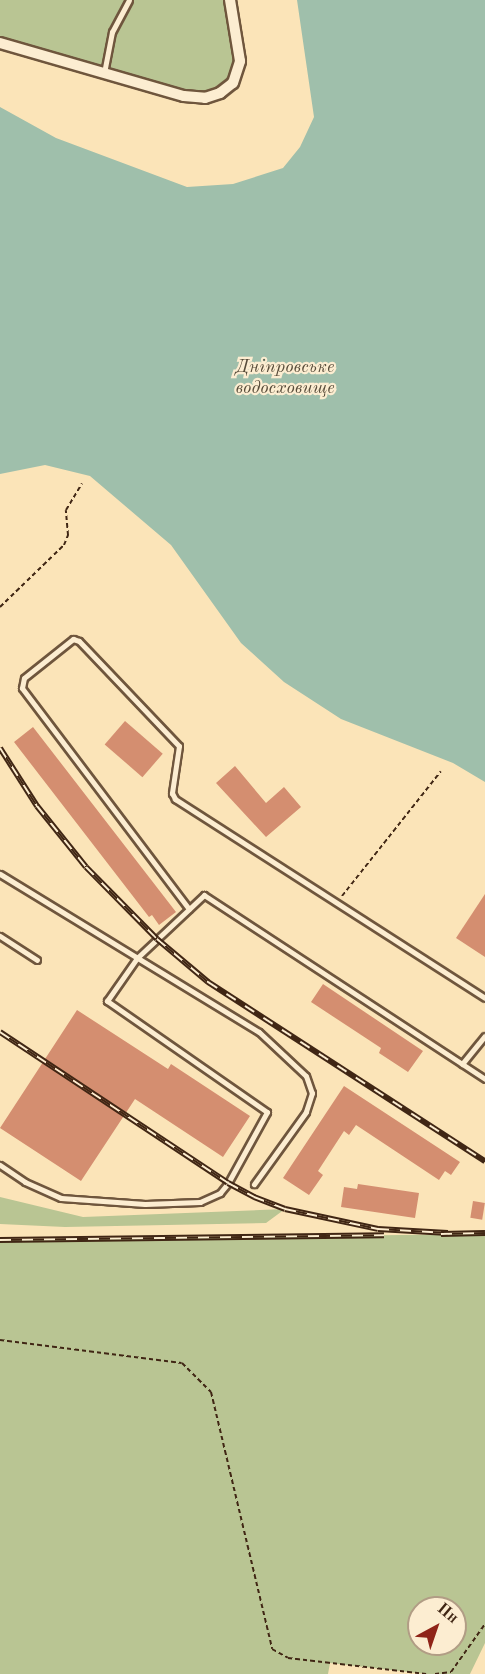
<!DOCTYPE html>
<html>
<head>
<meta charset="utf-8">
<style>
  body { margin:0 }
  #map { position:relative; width:485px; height:1674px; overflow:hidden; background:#fbe4b8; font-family:"Old Standard TT",serif }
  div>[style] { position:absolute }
  .green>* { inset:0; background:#b9c593 }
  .water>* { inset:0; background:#9fbfab }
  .building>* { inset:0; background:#d48e70; transform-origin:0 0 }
  .path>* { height:2px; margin-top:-1px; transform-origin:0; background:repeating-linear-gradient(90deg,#402614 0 4.5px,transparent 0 7.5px) }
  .roads { filter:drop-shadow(2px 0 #6f563d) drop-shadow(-2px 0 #6f563d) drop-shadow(0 2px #6f563d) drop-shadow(0 -2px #6f563d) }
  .lane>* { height:5px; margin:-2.5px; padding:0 2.5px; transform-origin:2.5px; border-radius:2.5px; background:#fcedd1 }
  .street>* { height:10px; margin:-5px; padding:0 5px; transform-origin:5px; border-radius:5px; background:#fcedd1 }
  .rail>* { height:6px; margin-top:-3px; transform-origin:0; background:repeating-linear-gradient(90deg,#fcedd1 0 11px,#402614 0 22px); box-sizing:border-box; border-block:2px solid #402614 }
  span { translate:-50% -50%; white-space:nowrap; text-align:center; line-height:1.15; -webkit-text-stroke:4.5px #fcedd1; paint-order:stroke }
  .water-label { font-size:18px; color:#584c3a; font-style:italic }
  .north { position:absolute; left:407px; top:1596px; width:60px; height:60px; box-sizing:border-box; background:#fcedd1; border:2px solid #b19d85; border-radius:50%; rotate:40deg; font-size:16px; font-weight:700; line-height:24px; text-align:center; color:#402614 }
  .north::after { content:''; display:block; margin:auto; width:21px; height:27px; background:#8f2418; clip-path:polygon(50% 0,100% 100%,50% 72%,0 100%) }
</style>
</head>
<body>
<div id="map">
  <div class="green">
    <i style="clip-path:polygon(0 0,224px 0,235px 62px,229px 80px,204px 92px,185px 91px,0 38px)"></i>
    <i style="clip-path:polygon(0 1197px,83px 1217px,285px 1209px,266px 1223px,65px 1227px,0 1224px)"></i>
    <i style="clip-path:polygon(evenodd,485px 1234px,485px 1643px,470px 1674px,426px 1674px,330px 1663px,328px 1674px,0 1674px,0 1240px,485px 1234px,419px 1608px,455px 1608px,455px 1644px,419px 1644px,419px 1608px)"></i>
  </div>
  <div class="water">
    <i style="clip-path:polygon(297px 0,485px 0,485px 782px,453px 763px,341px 719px,284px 682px,241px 643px,171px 545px,90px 476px,45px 465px,0 474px,0 107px,56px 138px,187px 187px,233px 184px,283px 168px,300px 147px,314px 117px)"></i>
  </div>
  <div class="building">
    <i style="left:125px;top:721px;width:50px;height:31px;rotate:41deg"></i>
    <i style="clip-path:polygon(33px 727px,176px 912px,159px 925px,152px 915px,149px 917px,14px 742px)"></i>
    <i style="clip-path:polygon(235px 766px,266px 803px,284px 787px,301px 807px,266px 837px,216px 783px)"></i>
    <i style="clip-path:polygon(485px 894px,485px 957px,456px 938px)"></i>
    <i style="clip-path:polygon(323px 984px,423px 1051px,408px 1072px,379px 1053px,381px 1048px,311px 1002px)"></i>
    <i style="clip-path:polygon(77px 1010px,168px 1069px,171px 1064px,250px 1116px,223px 1157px,135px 1099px,81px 1181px,0 1128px)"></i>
    <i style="clip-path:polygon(344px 1086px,460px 1162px,451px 1175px,445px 1171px,439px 1180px,356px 1125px,349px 1135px,344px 1131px,318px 1171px,323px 1175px,309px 1195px,283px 1178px)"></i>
    <i style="clip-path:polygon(358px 1184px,419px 1193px,415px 1218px,341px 1207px,344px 1187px,357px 1189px)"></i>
    <i style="left:473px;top:1201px;width:12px;height:17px;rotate:9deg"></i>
  </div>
  <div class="path">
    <i style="left:0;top:607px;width:89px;rotate:-44.1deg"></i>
    <i style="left:64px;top:545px;width:11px;rotate:-68deg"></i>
    <i style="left:68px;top:535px;width:25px;rotate:-95deg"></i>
    <i style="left:66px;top:510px;width:31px;rotate:-59deg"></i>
    <i style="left:342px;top:896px;width:159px;rotate:-51.6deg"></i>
    <i style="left:0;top:1340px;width:183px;rotate:7.2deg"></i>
    <i style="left:182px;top:1363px;width:41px;rotate:45deg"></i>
    <i style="left:211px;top:1392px;width:264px;rotate:76.6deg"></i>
    <i style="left:272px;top:1649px;width:18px;rotate:29deg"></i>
    <i style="left:288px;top:1658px;width:139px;rotate:6.6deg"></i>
    <i style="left:435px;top:1674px;width:16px;rotate:-7deg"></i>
    <i style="left:451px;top:1672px;width:59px;rotate:-54.7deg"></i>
  </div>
  <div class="roads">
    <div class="lane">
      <i style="left:104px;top:73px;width:42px;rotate:-79deg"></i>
      <i style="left:112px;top:32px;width:36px;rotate:-62deg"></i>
      <i style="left:0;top:874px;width:303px;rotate:31.4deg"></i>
      <i style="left:259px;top:1032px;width:64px;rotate:43.1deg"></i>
      <i style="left:306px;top:1076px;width:18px;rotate:71deg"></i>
      <i style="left:312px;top:1093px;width:20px;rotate:108deg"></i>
      <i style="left:306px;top:1112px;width:89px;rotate:125.8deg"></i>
      <i style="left:189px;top:909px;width:277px;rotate:-127.1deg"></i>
      <i style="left:22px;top:688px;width:10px;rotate:-79deg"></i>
      <i style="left:24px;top:678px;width:63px;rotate:-38.5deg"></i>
      <i style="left:73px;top:639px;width:6px;rotate:18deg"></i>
      <i style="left:79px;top:641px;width:145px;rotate:46.4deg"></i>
      <i style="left:179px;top:746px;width:48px;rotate:98.5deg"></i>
      <i style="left:172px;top:793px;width:7px;rotate:63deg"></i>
      <i style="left:175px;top:799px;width:368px;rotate:32.7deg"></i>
      <i style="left:0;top:936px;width:44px;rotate:33deg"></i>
      <i style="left:462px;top:1064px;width:36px;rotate:-51deg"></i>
      <i style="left:0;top:1165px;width:30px;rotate:34deg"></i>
      <i style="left:25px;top:1182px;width:39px;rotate:24deg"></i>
      <i style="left:61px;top:1198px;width:84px;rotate:4.1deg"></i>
      <i style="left:145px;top:1204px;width:55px;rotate:-2.1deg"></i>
      <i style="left:200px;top:1202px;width:22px;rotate:-24deg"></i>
      <i style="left:220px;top:1193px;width:13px;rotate:-51deg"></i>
      <i style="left:228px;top:1183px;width:81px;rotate:-61.2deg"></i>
      <i style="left:267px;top:1112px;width:195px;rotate:-145.2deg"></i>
      <i style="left:107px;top:1001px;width:52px;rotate:-55.1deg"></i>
      <i style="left:137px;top:958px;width:92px;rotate:-43.2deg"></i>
      <i style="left:204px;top:895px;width:336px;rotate:33.2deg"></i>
    </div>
    <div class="street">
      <i style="left:0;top:43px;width:191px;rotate:16.1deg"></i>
      <i style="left:184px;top:96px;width:21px;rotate:5deg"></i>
      <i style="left:205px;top:98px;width:16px;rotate:-18deg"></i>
      <i style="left:220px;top:93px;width:16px;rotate:-38deg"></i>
      <i style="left:233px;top:83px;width:23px;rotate:-72deg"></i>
      <i style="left:240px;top:61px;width:62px;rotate:-99.3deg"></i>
    </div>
  </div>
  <div class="rail">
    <i style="left:0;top:748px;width:69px;rotate:57.5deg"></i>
    <i style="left:37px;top:806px;width:78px;rotate:51.2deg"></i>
    <i style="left:86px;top:867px;width:101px;rotate:45.4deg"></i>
    <i style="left:157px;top:939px;width:67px;rotate:40.1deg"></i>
    <i style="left:208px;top:982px;width:330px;rotate:32.9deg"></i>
    <i style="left:0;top:1032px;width:273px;rotate:33.5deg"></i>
    <i style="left:228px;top:1183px;width:30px;rotate:28deg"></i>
    <i style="left:254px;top:1197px;width:33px;rotate:21deg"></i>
    <i style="left:285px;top:1209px;width:95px;rotate:12.1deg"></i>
    <i style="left:378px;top:1229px;width:70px;rotate:3.3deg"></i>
    <i style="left:441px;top:1234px;width:44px;rotate:-1.3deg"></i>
    <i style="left:0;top:1240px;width:384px;rotate:-0.7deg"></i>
  </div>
  <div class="water-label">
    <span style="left:285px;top:378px">Дніпровське<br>водосховище</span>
  </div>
  <div class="north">Пн</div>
</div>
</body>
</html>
